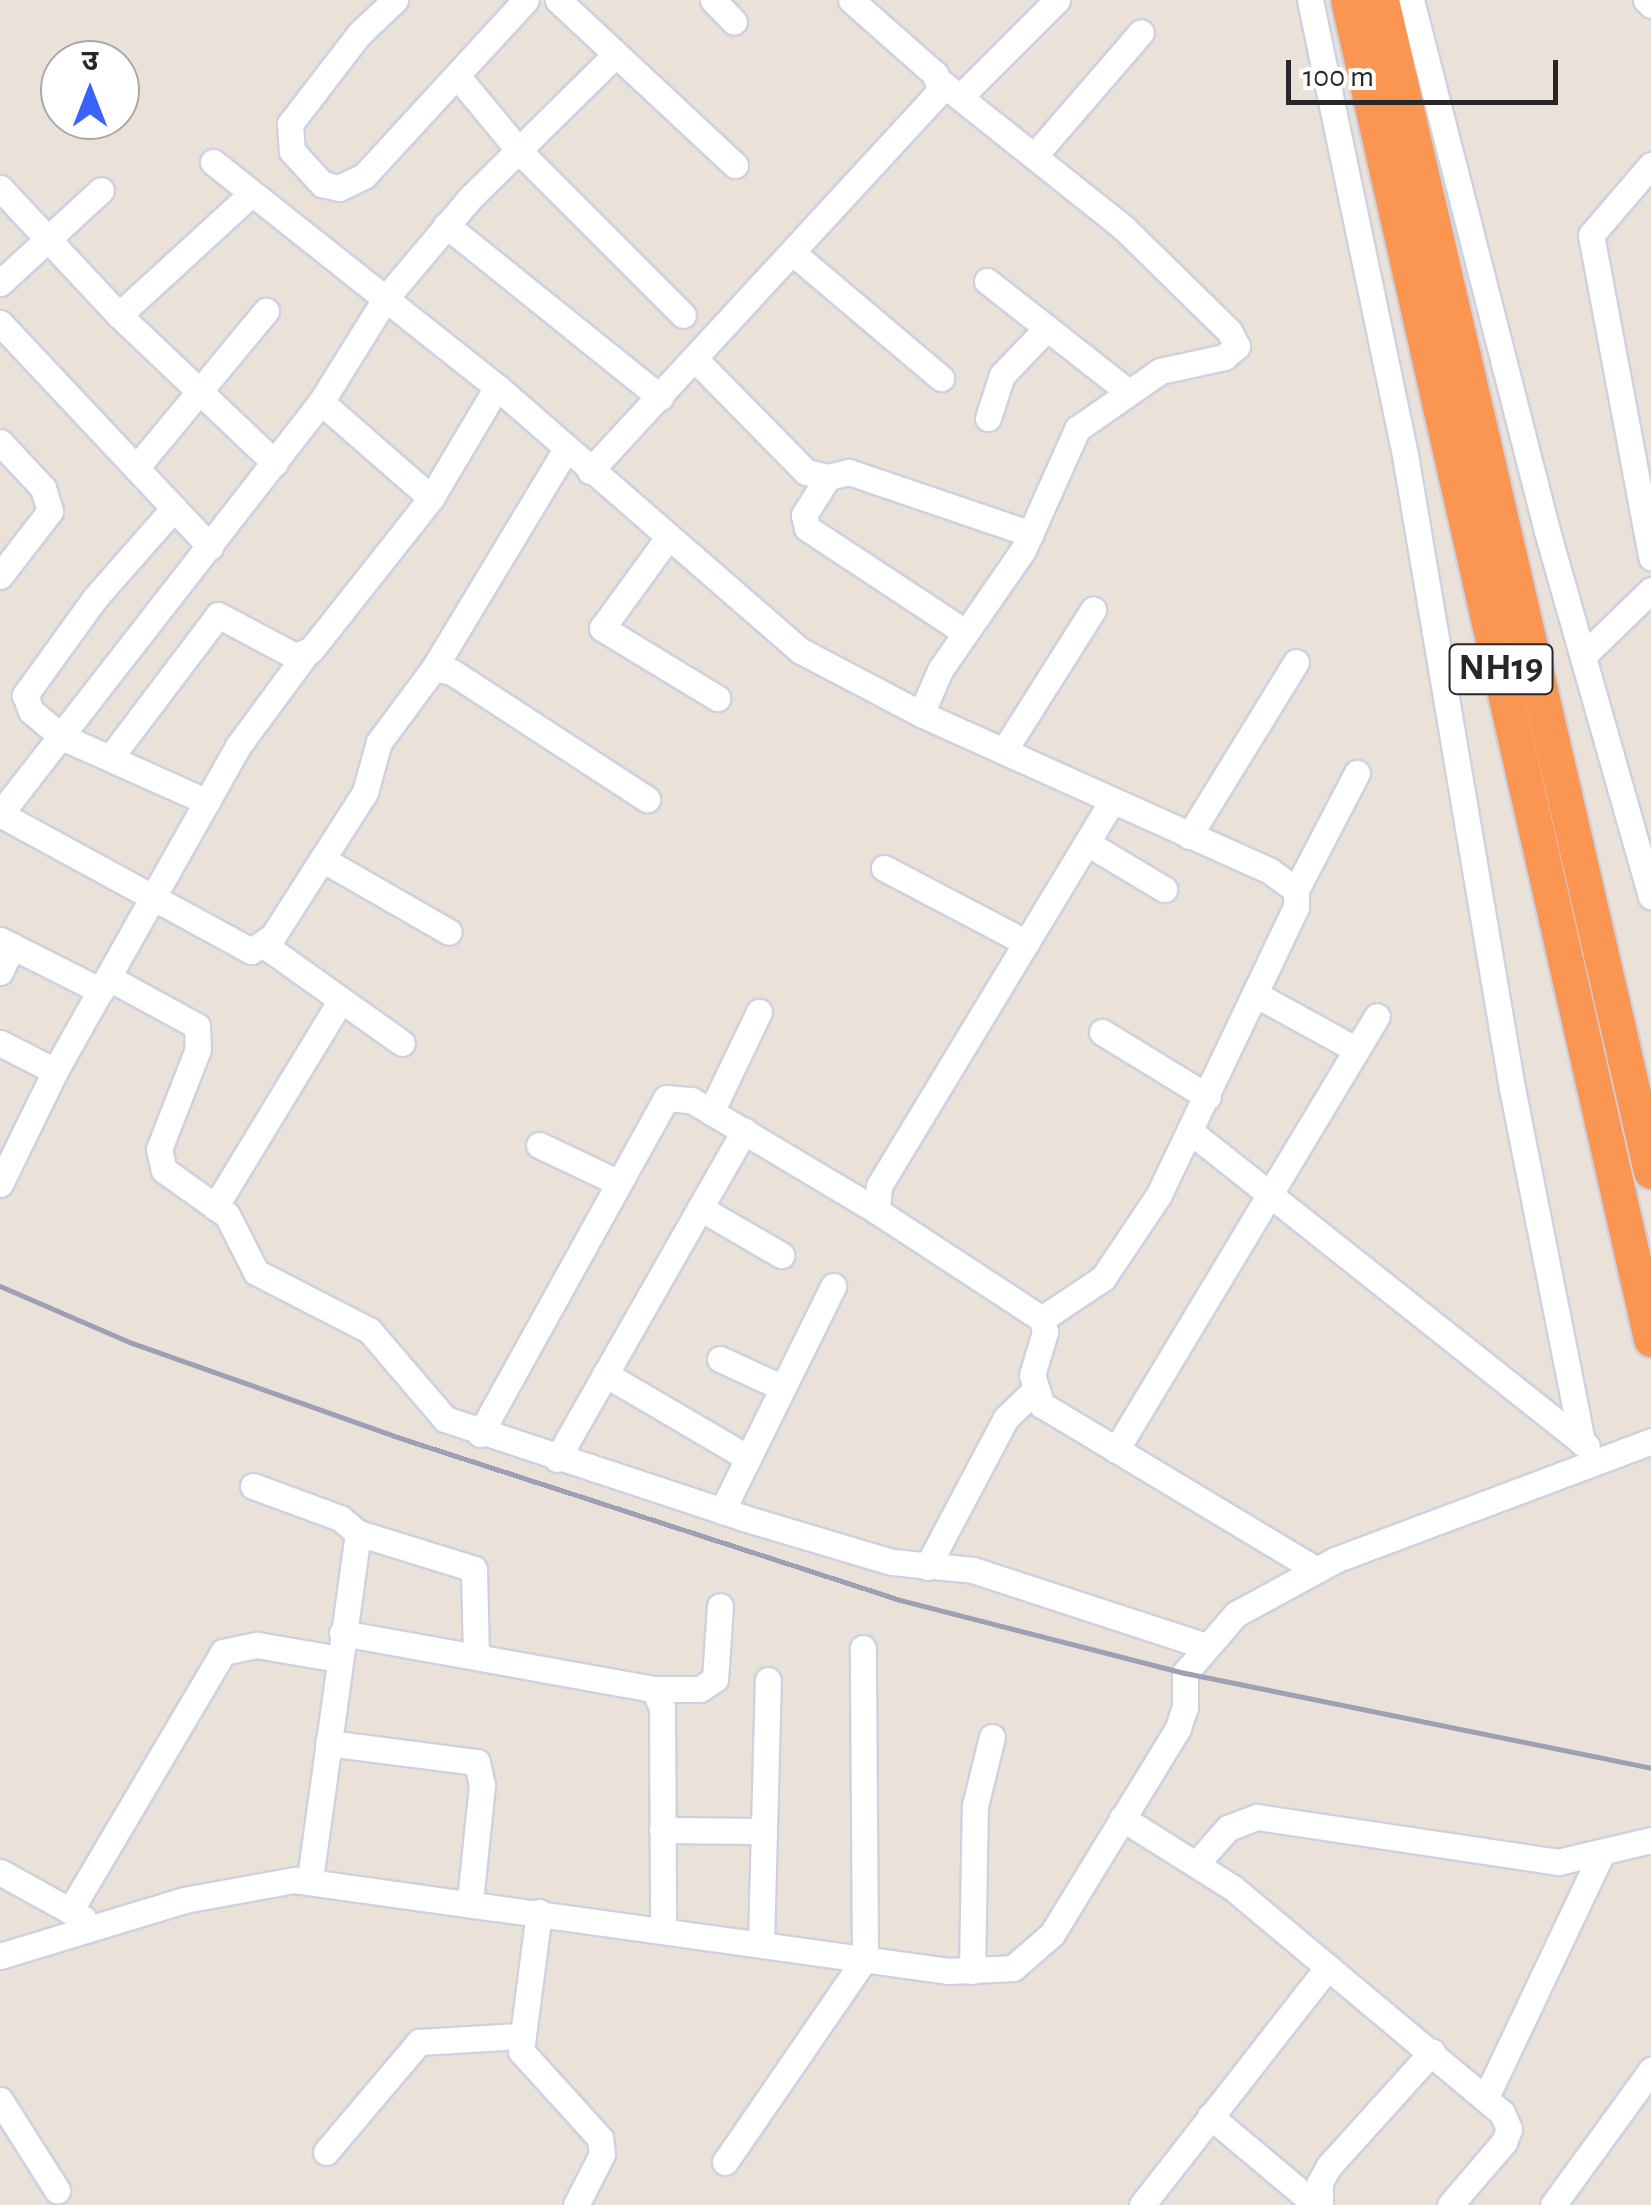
<!DOCTYPE html>
<html>
<head>
<meta charset="utf-8">
<style>
  body { margin:0 }
  #map { position:relative; width:1651px; height:2205px; overflow:hidden; background:#eae2d9; font-family:"Alegreya Sans","Noto Sans Devanagari",sans-serif }
  div>[style] { position:absolute }
  .roads { filter:drop-shadow(2px 0 #ced2e0) drop-shadow(-2px 0 #ced2e0) drop-shadow(0 2px #ced2e0) drop-shadow(0 -2px #ced2e0) }
  .minor>* { height:25px; margin:-12.5px; padding:0 12.5px; transform-origin:12.5px; border-radius:12.5px; background:#fff }
  .highway>* { height:35px; margin:-17.5px; padding:0 17.5px; transform-origin:17.5px; border-radius:17.5px; background:#fb9552 }
  .rail>* { height:5px; margin:-2.5px; padding:0 2.5px; transform-origin:2.5px; border-radius:2.5px; background:#9ca0b2 }
  span { translate:-50% -50%; white-space:nowrap; text-align:center; line-height:1.15; -webkit-text-stroke:8px #fff; paint-order:stroke }
  .shield-label span { padding:2px 8px; background:#fff; border:2px solid; border-radius:8px; -webkit-text-stroke-width:0 }
  .shield-label { font-size:38px; color:#272727; font-weight:700 }
  .north { position:absolute; left:40px; top:40px; width:100px; height:100px; box-sizing:border-box; background:#fff; border:2px solid #a9a9a9; border-radius:50%; rotate:0deg; font-size:28px; font-weight:700; line-height:40px; text-align:center; color:#272727 }
  .north::after { content:''; display:block; margin:auto; width:35px; height:45px; background:#3964f7; clip-path:polygon(50% 0,100% 100%,50% 72%,0 100%) }
  .scale { position:absolute; left:1286px; top:60px; width:272px; height:45px; box-sizing:border-box; border:5px solid #272727; border-top:0; padding-left:12px; font-size:30px; line-height:35px; white-space:nowrap; color:#272727; -webkit-text-stroke:8px #fff; paint-order:stroke }
</style>
</head>
<body>
<div id="map">
  <div class="roads">
    <div class="minor">
      <i style="left:395px;top:0;width:50px;rotate:136.6deg"></i>
      <i style="left:359px;top:34px;width:113px;rotate:127.5deg"></i>
      <i style="left:290px;top:124px;width:27px;rotate:86deg"></i>
      <i style="left:292px;top:151px;width:45px;rotate:47.7deg"></i>
      <i style="left:322px;top:184px;width:17px;rotate:13deg"></i>
      <i style="left:339px;top:188px;width:28px;rotate:-26deg"></i>
      <i style="left:364px;top:176px;width:239px;rotate:-47.4deg"></i>
      <i style="left:558px;top:0;width:242px;rotate:43deg"></i>
      <i style="left:713px;top:0;width:30px;rotate:46deg"></i>
      <i style="left:1310px;top:0;width:465px;rotate:78.2deg"></i>
      <i style="left:1405px;top:455px;width:642px;rotate:80.41deg"></i>
      <i style="left:1512px;top:1088px;width:362px;rotate:78.8deg"></i>
      <i style="left:1411px;top:0;width:548px;rotate:75.63deg"></i>
      <i style="left:1547px;top:531px;width:380px;rotate:74.1deg"></i>
      <i style="left:1646px;top:0;width:7px;rotate:45deg"></i>
      <i style="left:458px;top:77px;width:99px;rotate:50.3deg"></i>
      <i style="left:521px;top:153px;width:229px;rotate:45deg"></i>
      <i style="left:960px;top:97px;width:137px;rotate:-45deg"></i>
      <i style="left:1035px;top:155px;width:162px;rotate:-49.2deg"></i>
      <i style="left:213px;top:162px;width:362px;rotate:38.4deg"></i>
      <i style="left:497px;top:387px;width:403px;rotate:41deg"></i>
      <i style="left:801px;top:651px;width:136px;rotate:27.7deg"></i>
      <i style="left:921px;top:714px;width:383px;rotate:24.2deg"></i>
      <i style="left:1270px;top:871px;width:32px;rotate:36deg"></i>
      <i style="left:1296px;top:890px;width:17px;rotate:90deg"></i>
      <i style="left:1296px;top:907px;width:320px;rotate:115.5deg"></i>
      <i style="left:1158px;top:1196px;width:99px;rotate:123.9deg"></i>
      <i style="left:1103px;top:1278px;width:73px;rotate:146.1deg"></i>
      <i style="left:1651px;top:165px;width:92px;rotate:130.6deg"></i>
      <i style="left:1591px;top:235px;width:328px;rotate:79.4deg"></i>
      <i style="left:0;top:188px;width:174px;rotate:46.9deg"></i>
      <i style="left:119px;top:315px;width:215px;rotate:43.5deg"></i>
      <i style="left:446px;top:225px;width:275px;rotate:38.8deg"></i>
      <i style="left:793px;top:253px;width:194px;rotate:40.2deg"></i>
      <i style="left:987px;top:281px;width:177px;rotate:38.1deg"></i>
      <i style="left:0;top:283px;width:137px;rotate:-42.6deg"></i>
      <i style="left:119px;top:315px;width:180px;rotate:-42.5deg"></i>
      <i style="left:0;top:323px;width:307px;rotate:46.8deg"></i>
      <i style="left:694px;top:358px;width:160px;rotate:45.5deg"></i>
      <i style="left:806px;top:472px;width:23px;rotate:13deg"></i>
      <i style="left:828px;top:477px;width:22px;rotate:-13deg"></i>
      <i style="left:849px;top:472px;width:192px;rotate:18.8deg"></i>
      <i style="left:321px;top:402px;width:146px;rotate:41.1deg"></i>
      <i style="left:988px;top:418px;width:45px;rotate:-72deg"></i>
      <i style="left:1002px;top:375px;width:65px;rotate:-46.2deg"></i>
      <i style="left:0;top:442px;width:63px;rotate:46.9deg"></i>
      <i style="left:43px;top:488px;width:24px;rotate:73deg"></i>
      <i style="left:50px;top:511px;width:82px;rotate:127.6deg"></i>
      <i style="left:136px;top:468px;width:204px;rotate:-50.4deg"></i>
      <i style="left:590px;top:471px;width:517px;rotate:-47.35deg"></i>
      <i style="left:940px;top:91px;width:18px;rotate:-106deg"></i>
      <i style="left:935px;top:74px;width:112px;rotate:-138.6deg"></i>
      <i style="left:828px;top:477px;width:45px;rotate:122.3deg"></i>
      <i style="left:804px;top:515px;width:13px;rotate:77deg"></i>
      <i style="left:807px;top:528px;width:189px;rotate:33.4deg"></i>
      <i style="left:174px;top:508px;width:120px;rotate:131.3deg"></i>
      <i style="left:95px;top:598px;width:120px;rotate:125.8deg"></i>
      <i style="left:25px;top:695px;width:17px;rotate:69deg"></i>
      <i style="left:31px;top:711px;width:40px;rotate:40deg"></i>
      <i style="left:62px;top:737px;width:159px;rotate:24.1deg"></i>
      <i style="left:667px;top:539px;width:110px;rotate:126.1deg"></i>
      <i style="left:602px;top:628px;width:135px;rotate:31.3deg"></i>
      <i style="left:1584px;top:655px;width:93px;rotate:-44.1deg"></i>
      <i style="left:434px;top:668px;width:256px;rotate:-58.9deg"></i>
      <i style="left:921px;top:714px;width:48px;rotate:-66.6deg"></i>
      <i style="left:940px;top:670px;width:146px;rotate:-55.3deg"></i>
      <i style="left:1023px;top:550px;width:133px;rotate:-65.9deg"></i>
      <i style="left:1077px;top:429px;width:101px;rotate:-34.9deg"></i>
      <i style="left:1160px;top:371px;width:66px;rotate:-12.3deg"></i>
      <i style="left:1224px;top:357px;width:17px;rotate:-40deg"></i>
      <i style="left:1237px;top:346px;width:17px;rotate:-118deg"></i>
      <i style="left:1229px;top:331px;width:147px;rotate:-135.6deg"></i>
      <i style="left:1124px;top:228px;width:236px;rotate:-141.5deg"></i>
      <i style="left:1005px;top:749px;width:165px;rotate:-57.7deg"></i>
      <i style="left:110px;top:758px;width:179px;rotate:-52.9deg"></i>
      <i style="left:218px;top:615px;width:87px;rotate:28deg"></i>
      <i style="left:295px;top:656px;width:17px;rotate:-21deg"></i>
      <i style="left:311px;top:650px;width:194px;rotate:-51.7deg"></i>
      <i style="left:431px;top:498px;width:129px;rotate:-59.3deg"></i>
      <i style="left:1112px;top:801px;width:450px;rotate:121.2deg"></i>
      <i style="left:879px;top:1186px;width:25px;rotate:95deg"></i>
      <i style="left:877px;top:1211px;width:197px;rotate:33.2deg"></i>
      <i style="left:1042px;top:1319px;width:13px;rotate:77deg"></i>
      <i style="left:1045px;top:1332px;width:45px;rotate:106.8deg"></i>
      <i style="left:1032px;top:1375px;width:32px;rotate:72deg"></i>
      <i style="left:1042px;top:1405px;width:318px;rotate:31deg"></i>
      <i style="left:0;top:814px;width:522px;rotate:-52.08deg"></i>
      <i style="left:321px;top:402px;width:121px;rotate:-58.1deg"></i>
      <i style="left:385px;top:299px;width:133px;rotate:-49.9deg"></i>
      <i style="left:471px;top:197px;width:202px;rotate:-44.6deg"></i>
      <i style="left:0;top:814px;width:286px;rotate:28.6deg"></i>
      <i style="left:251px;top:951px;width:27px;rotate:-34deg"></i>
      <i style="left:273px;top:936px;width:171px;rotate:-57.4deg"></i>
      <i style="left:365px;top:792px;width:52px;rotate:-74.4deg"></i>
      <i style="left:379px;top:742px;width:92px;rotate:-53.4deg"></i>
      <i style="left:434px;top:668px;width:18px;rotate:13deg"></i>
      <i style="left:452px;top:672px;width:233px;rotate:33.1deg"></i>
      <i style="left:1189px;top:836px;width:204px;rotate:-58.4deg"></i>
      <i style="left:1087px;top:843px;width:90px;rotate:30.9deg"></i>
      <i style="left:322px;top:859px;width:146px;rotate:29.9deg"></i>
      <i style="left:884px;top:868px;width:161px;rotate:27.7deg"></i>
      <i style="left:1296px;top:890px;width:132px;rotate:-62.5deg"></i>
      <i style="left:0;top:940px;width:113px;rotate:26.8deg"></i>
      <i style="left:264px;top:945px;width:169px;rotate:35.4deg"></i>
      <i style="left:0;top:972px;width:29px;rotate:-65deg"></i>
      <i style="left:109px;top:978px;width:100px;rotate:28.6deg"></i>
      <i style="left:197px;top:1026px;width:23px;rotate:88deg"></i>
      <i style="left:198px;top:1049px;width:107px;rotate:111.3deg"></i>
      <i style="left:159px;top:1149px;width:22px;rotate:77deg"></i>
      <i style="left:164px;top:1170px;width:77px;rotate:35.5deg"></i>
      <i style="left:227px;top:1215px;width:64px;rotate:63deg"></i>
      <i style="left:256px;top:1272px;width:127px;rotate:27.2deg"></i>
      <i style="left:369px;top:1330px;width:117px;rotate:49.5deg"></i>
      <i style="left:445px;top:1419px;width:315px;rotate:18.3deg"></i>
      <i style="left:744px;top:1518px;width:154px;rotate:16.6deg"></i>
      <i style="left:892px;top:1562px;width:81px;rotate:5.6deg"></i>
      <i style="left:973px;top:1570px;width:245px;rotate:18.1deg"></i>
      <i style="left:1255px;top:994px;width:116px;rotate:28.8deg"></i>
      <i style="left:1102px;top:1032px;width:124px;rotate:31.5deg"></i>
      <i style="left:0;top:1043px;width:62px;rotate:27deg"></i>
      <i style="left:711px;top:1112px;width:111px;rotate:-64.4deg"></i>
      <i style="left:1191px;top:1132px;width:505px;rotate:38.41deg"></i>
      <i style="left:539px;top:1145px;width:86px;rotate:25.4deg"></i>
      <i style="left:0;top:1184px;width:126px;rotate:-64deg"></i>
      <i style="left:55px;top:1071px;width:373px;rotate:-60.6deg"></i>
      <i style="left:238px;top:746px;width:113px;rotate:-53.6deg"></i>
      <i style="left:215px;top:1207px;width:242px;rotate:-58.7deg"></i>
      <i style="left:700px;top:1208px;width:94px;rotate:30.1deg"></i>
      <i style="left:720px;top:1359px;width:69px;rotate:24.7deg"></i>
      <i style="left:605px;top:1374px;width:166px;rotate:30.4deg"></i>
      <i style="left:480px;top:1434px;width:384px;rotate:-61deg"></i>
      <i style="left:666px;top:1098px;width:25px;rotate:5deg"></i>
      <i style="left:691px;top:1100px;width:217px;rotate:30.8deg"></i>
      <i style="left:1116px;top:1450px;width:506px;rotate:-58.98deg"></i>
      <i style="left:557px;top:1459px;width:378px;rotate:-60.3deg"></i>
      <i style="left:253px;top:1486px;width:93px;rotate:20.2deg"></i>
      <i style="left:340px;top:1518px;width:23px;rotate:40deg"></i>
      <i style="left:358px;top:1533px;width:351px;rotate:97.9deg"></i>
      <i style="left:722px;top:1511px;width:251px;rotate:-63.7deg"></i>
      <i style="left:358px;top:1533px;width:121px;rotate:17.2deg"></i>
      <i style="left:474px;top:1569px;width:86px;rotate:88.7deg"></i>
      <i style="left:927px;top:1567px;width:169px;rotate:-62.1deg"></i>
      <i style="left:1006px;top:1418px;width:37px;rotate:-44deg"></i>
      <i style="left:342px;top:1633px;width:317px;rotate:10.2deg"></i>
      <i style="left:654px;top:1689px;width:21px;rotate:67deg"></i>
      <i style="left:662px;top:1708px;width:221px;rotate:89.7deg"></i>
      <i style="left:654px;top:1689px;width:46px"></i>
      <i style="left:700px;top:1689px;width:18px;rotate:-34deg"></i>
      <i style="left:715px;top:1679px;width:73px;rotate:-86.1deg"></i>
      <i style="left:328px;top:1743px;width:150px;rotate:7.3deg"></i>
      <i style="left:477px;top:1762px;width:24px;rotate:78deg"></i>
      <i style="left:482px;top:1785px;width:117px;rotate:95.9deg"></i>
      <i style="left:1122px;top:1818px;width:131px;rotate:32.2deg"></i>
      <i style="left:1233px;top:1888px;width:351px;rotate:39.9deg"></i>
      <i style="left:1502px;top:2113px;width:17px;rotate:66deg"></i>
      <i style="left:1509px;top:2129px;width:14px;rotate:111deg"></i>
      <i style="left:1504px;top:2142px;width:83px;rotate:130.6deg"></i>
      <i style="left:662px;top:1830px;width:102px;rotate:0.6deg"></i>
      <i style="left:1197px;top:1863px;width:47px;rotate:-48.5deg"></i>
      <i style="left:1228px;top:1828px;width:31px;rotate:-21deg"></i>
      <i style="left:1257px;top:1817px;width:304px;rotate:8.5deg"></i>
      <i style="left:1558px;top:1862px;width:96px;rotate:-13.3deg"></i>
      <i style="left:0;top:1872px;width:95px;rotate:29deg"></i>
      <i style="left:70px;top:1911px;width:301px;rotate:-59.4deg"></i>
      <i style="left:223px;top:1652px;width:35px;rotate:-12deg"></i>
      <i style="left:257px;top:1645px;width:83px;rotate:9.7deg"></i>
      <i style="left:539px;top:1912px;width:140px;rotate:97.4deg"></i>
      <i style="left:521px;top:2051px;width:118px;rotate:47.8deg"></i>
      <i style="left:600px;top:2138px;width:16px;rotate:83deg"></i>
      <i style="left:602px;top:2154px;width:57px;rotate:117deg"></i>
      <i style="left:761px;top:1943px;width:263px;rotate:-88.5deg"></i>
      <i style="left:0;top:1956px;width:192px;rotate:-16.9deg"></i>
      <i style="left:184px;top:1900px;width:112px;rotate:-10.3deg"></i>
      <i style="left:294px;top:1880px;width:660px;rotate:7.92deg"></i>
      <i style="left:948px;top:1971px;width:65px;rotate:-2.6deg"></i>
      <i style="left:1013px;top:1968px;width:52px;rotate:-41.1deg"></i>
      <i style="left:1052px;top:1934px;width:241px;rotate:-58.5deg"></i>
      <i style="left:1178px;top:1728px;width:22px;rotate:-72deg"></i>
      <i style="left:1185px;top:1707px;width:34px;rotate:-90deg"></i>
      <i style="left:1185px;top:1673px;width:78px;rotate:-49.2deg"></i>
      <i style="left:1236px;top:1614px;width:113px;rotate:-28.6deg"></i>
      <i style="left:1335px;top:1560px;width:338px;rotate:-20.6deg"></i>
      <i style="left:972px;top:1971px;width:165px;rotate:-89deg"></i>
      <i style="left:975px;top:1806px;width:71px;rotate:-76.2deg"></i>
      <i style="left:1486px;top:2097px;width:266px;rotate:-64.6deg"></i>
      <i style="left:0;top:2100px;width:107px;rotate:57.7deg"></i>
      <i style="left:1210px;top:2116px;width:138px;rotate:40deg"></i>
      <i style="left:326px;top:2152px;width:144px;rotate:-49.8deg"></i>
      <i style="left:419px;top:2042px;width:101px;rotate:-3.4deg"></i>
      <i style="left:725px;top:2162px;width:247px;rotate:-55.5deg"></i>
      <i style="left:865px;top:1958px;width:310px;rotate:-90.4deg"></i>
      <i style="left:1142px;top:2205px;width:302px;rotate:-52deg"></i>
      <i style="left:1320px;top:2205px;width:23px;rotate:-90deg"></i>
      <i style="left:1320px;top:2182px;width:18px;rotate:-61deg"></i>
      <i style="left:1329px;top:2166px;width:154px;rotate:-47.9deg"></i>
      <i style="left:1553px;top:2205px;width:167px;rotate:-54deg"></i>
    </div>
    <div class="highway">
      <i style="left:1348px;top:0;width:1373px;rotate:77.25deg"></i>
      <i style="left:1381px;top:0;width:1202px;rotate:77.02deg"></i>
    </div>
  </div>
  <div class="rail">
    <i style="left:0;top:1286px;width:144px;rotate:23.4deg"></i>
    <i style="left:132px;top:1343px;width:278px;rotate:19.5deg"></i>
    <i style="left:394px;top:1436px;width:532px;rotate:17.96deg"></i>
    <i style="left:900px;top:1600px;width:294px;rotate:14.4deg"></i>
    <i style="left:1185px;top:1673px;width:476px;rotate:11.5deg"></i>
  </div>
  <div class="shield-label">
    <span style="left:1501px;top:669px">NH19</span>
  </div>
  <div class="north">उ</div>
  <div class="scale">100 m</div>
</div>
</body>
</html>
